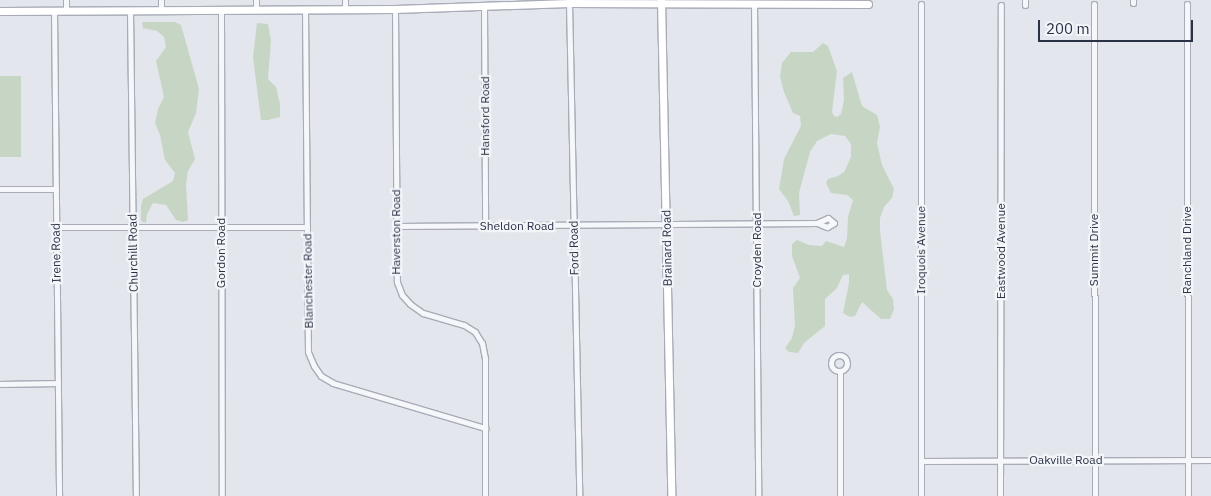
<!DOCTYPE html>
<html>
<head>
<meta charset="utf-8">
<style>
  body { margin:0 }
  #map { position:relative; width:1211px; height:496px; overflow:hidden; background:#e3e6ec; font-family:"IBM Plex Sans",sans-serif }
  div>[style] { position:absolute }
  .green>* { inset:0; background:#c7d6c4; transform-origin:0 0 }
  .roads { filter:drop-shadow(1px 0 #a7acb7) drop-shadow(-1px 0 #a7acb7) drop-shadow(0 1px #a7acb7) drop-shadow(0 -1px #a7acb7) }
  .street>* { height:5px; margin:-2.5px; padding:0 2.5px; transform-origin:2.5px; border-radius:2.5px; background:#f6f7fa }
  .street>.ring { margin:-2.5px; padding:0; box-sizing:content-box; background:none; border:5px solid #f6f7fa; border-radius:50% }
  .secondary>* { height:7px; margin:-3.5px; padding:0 3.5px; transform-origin:3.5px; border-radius:3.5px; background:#fff }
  span { translate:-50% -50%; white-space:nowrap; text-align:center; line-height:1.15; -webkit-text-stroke:4.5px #f3f5f9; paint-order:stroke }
  .street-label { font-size:12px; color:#293246 }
  .scale { position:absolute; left:1038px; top:20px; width:155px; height:22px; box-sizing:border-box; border:2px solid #293246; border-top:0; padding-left:6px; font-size:15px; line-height:18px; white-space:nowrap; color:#293246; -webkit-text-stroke:4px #f3f5f9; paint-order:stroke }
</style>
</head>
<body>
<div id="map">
  <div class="green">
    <i style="clip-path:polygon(142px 22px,175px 22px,181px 25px,199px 89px,196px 113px,188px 132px,195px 159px,188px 171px,186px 184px,188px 220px,183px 222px,176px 220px,166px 205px,153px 203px,147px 214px,146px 223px,141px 221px,141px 206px,143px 199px,173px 181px,175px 173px,165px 160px,160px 135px,155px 123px,158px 109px,164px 97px,156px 61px,166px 47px,164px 37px,157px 31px,143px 28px)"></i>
    <i style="clip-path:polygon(257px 23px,268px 24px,271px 40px,268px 79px,276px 87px,280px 104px,280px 117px,268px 120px,261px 120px,253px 57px)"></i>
    <i style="clip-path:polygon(823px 43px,828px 46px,837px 71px,832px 112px,834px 116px,837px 117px,841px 114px,844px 100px,843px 78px,852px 72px,862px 106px,877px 115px,880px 127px,877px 143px,882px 165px,894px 189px,892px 198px,884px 207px,880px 218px,880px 231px,887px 290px,893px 299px,894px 309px,890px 319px,881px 319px,862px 302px,855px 316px,850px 317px,843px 313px,849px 283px,849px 274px,843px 275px,837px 288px,825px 299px,825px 326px,804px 343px,798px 353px,789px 352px,785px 348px,792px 338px,795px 326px,793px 288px,800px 278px,792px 256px,792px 244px,797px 240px,809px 245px,822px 246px,826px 241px,844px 247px,847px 239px,848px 217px,853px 200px,847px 195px,831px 193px,826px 183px,828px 179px,838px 176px,844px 172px,851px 157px,851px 144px,845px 136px,831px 134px,817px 141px,810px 152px,799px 193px,800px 215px,794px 216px,788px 201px,779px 189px,784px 159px,801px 126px,800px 116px,793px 113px,784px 92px,780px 77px,782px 63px,791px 52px,813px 52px)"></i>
    <i style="left:0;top:76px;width:21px;height:81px"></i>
  </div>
  <div class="roads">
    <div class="street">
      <i style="left:66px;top:0;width:10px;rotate:90deg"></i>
      <i style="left:161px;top:0;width:11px;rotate:90deg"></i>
      <i style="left:256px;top:0;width:10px;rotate:90deg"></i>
      <i style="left:345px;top:0;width:8px;rotate:90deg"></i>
      <i style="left:1025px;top:0;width:5px;rotate:90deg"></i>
      <i style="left:1133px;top:0;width:3px;rotate:90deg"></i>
      <i style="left:569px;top:2px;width:494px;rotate:88.8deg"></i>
      <i style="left:754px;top:4px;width:492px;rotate:89.5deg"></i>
      <i style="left:921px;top:4px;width:492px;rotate:90deg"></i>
      <i style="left:1094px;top:4px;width:492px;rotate:89.9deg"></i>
      <i style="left:1187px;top:4px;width:492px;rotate:89.9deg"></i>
      <i style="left:484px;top:6px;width:220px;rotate:89.7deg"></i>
      <i style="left:305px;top:9px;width:343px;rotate:89.5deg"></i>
      <i style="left:308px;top:352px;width:15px;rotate:67deg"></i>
      <i style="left:314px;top:366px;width:12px;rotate:55deg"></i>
      <i style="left:321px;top:376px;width:14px;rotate:30deg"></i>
      <i style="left:333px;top:383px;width:159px;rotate:16.5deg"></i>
      <i style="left:395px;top:9px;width:273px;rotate:89.6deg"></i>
      <i style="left:397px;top:282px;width:14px;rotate:69deg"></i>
      <i style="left:402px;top:295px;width:12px;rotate:48deg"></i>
      <i style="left:410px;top:304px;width:16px;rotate:35deg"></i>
      <i style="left:423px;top:313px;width:43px;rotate:16.3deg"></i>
      <i style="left:464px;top:325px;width:13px;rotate:32deg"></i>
      <i style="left:475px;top:332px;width:13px;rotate:58deg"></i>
      <i style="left:482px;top:343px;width:15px;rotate:79deg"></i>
      <i style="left:485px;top:358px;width:138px;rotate:90deg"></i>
      <i style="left:54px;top:11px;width:485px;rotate:89.4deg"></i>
      <i style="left:130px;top:11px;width:485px;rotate:89.3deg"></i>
      <i style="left:221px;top:11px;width:485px;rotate:89.9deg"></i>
      <i style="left:0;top:189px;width:56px"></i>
      <i style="left:396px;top:226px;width:421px;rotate:-0.4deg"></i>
      <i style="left:817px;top:223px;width:11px;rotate:22deg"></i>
      <i style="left:827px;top:227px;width:8px;rotate:-30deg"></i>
      <i style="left:834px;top:223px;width:8px;rotate:-140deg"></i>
      <i style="left:828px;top:218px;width:12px;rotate:156deg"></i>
      <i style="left:56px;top:227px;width:251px"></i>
      <i class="ring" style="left:831px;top:355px;width:11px;height:11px"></i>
      <i style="left:840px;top:371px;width:125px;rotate:90deg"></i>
      <i style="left:0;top:384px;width:58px;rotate:-1deg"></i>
      <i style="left:921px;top:461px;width:290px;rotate:-0.2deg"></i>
      <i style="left:1000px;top:496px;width:491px;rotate:-89.9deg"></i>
    </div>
    <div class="secondary">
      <i style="left:661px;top:0;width:496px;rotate:88.8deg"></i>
      <i style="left:0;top:11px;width:395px;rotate:-0.3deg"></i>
      <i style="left:395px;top:9px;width:174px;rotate:-2deg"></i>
      <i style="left:569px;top:3px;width:299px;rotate:0.2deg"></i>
    </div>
  </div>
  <div class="street-label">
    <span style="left:485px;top:116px;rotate:-90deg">Hansford Road</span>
    <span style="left:517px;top:226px">Sheldon Road</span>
    <span style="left:396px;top:232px;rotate:-90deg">Haverston Road</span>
    <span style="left:574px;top:248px;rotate:-91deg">Ford Road</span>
    <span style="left:667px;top:248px;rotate:-91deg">Brainard Road</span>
    <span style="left:757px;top:250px;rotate:-90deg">Croyden Road</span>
    <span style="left:921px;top:250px;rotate:-90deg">Iroquois Avenue</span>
    <span style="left:1094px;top:250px;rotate:-90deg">Summit Drive</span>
    <span style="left:1187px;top:250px;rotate:-90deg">Ranchland Drive</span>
    <span style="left:1001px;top:251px;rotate:-90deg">Eastwood Avenue</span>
    <span style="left:56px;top:253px;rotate:-91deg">Irene Road</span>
    <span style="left:133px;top:253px;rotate:-91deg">Churchill Road</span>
    <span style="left:221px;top:253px;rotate:-90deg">Gordon Road</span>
    <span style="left:308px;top:281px;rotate:-91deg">Blanchester Road</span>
    <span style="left:1066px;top:460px">Oakville Road</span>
  </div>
  <div class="scale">200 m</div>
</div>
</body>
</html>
